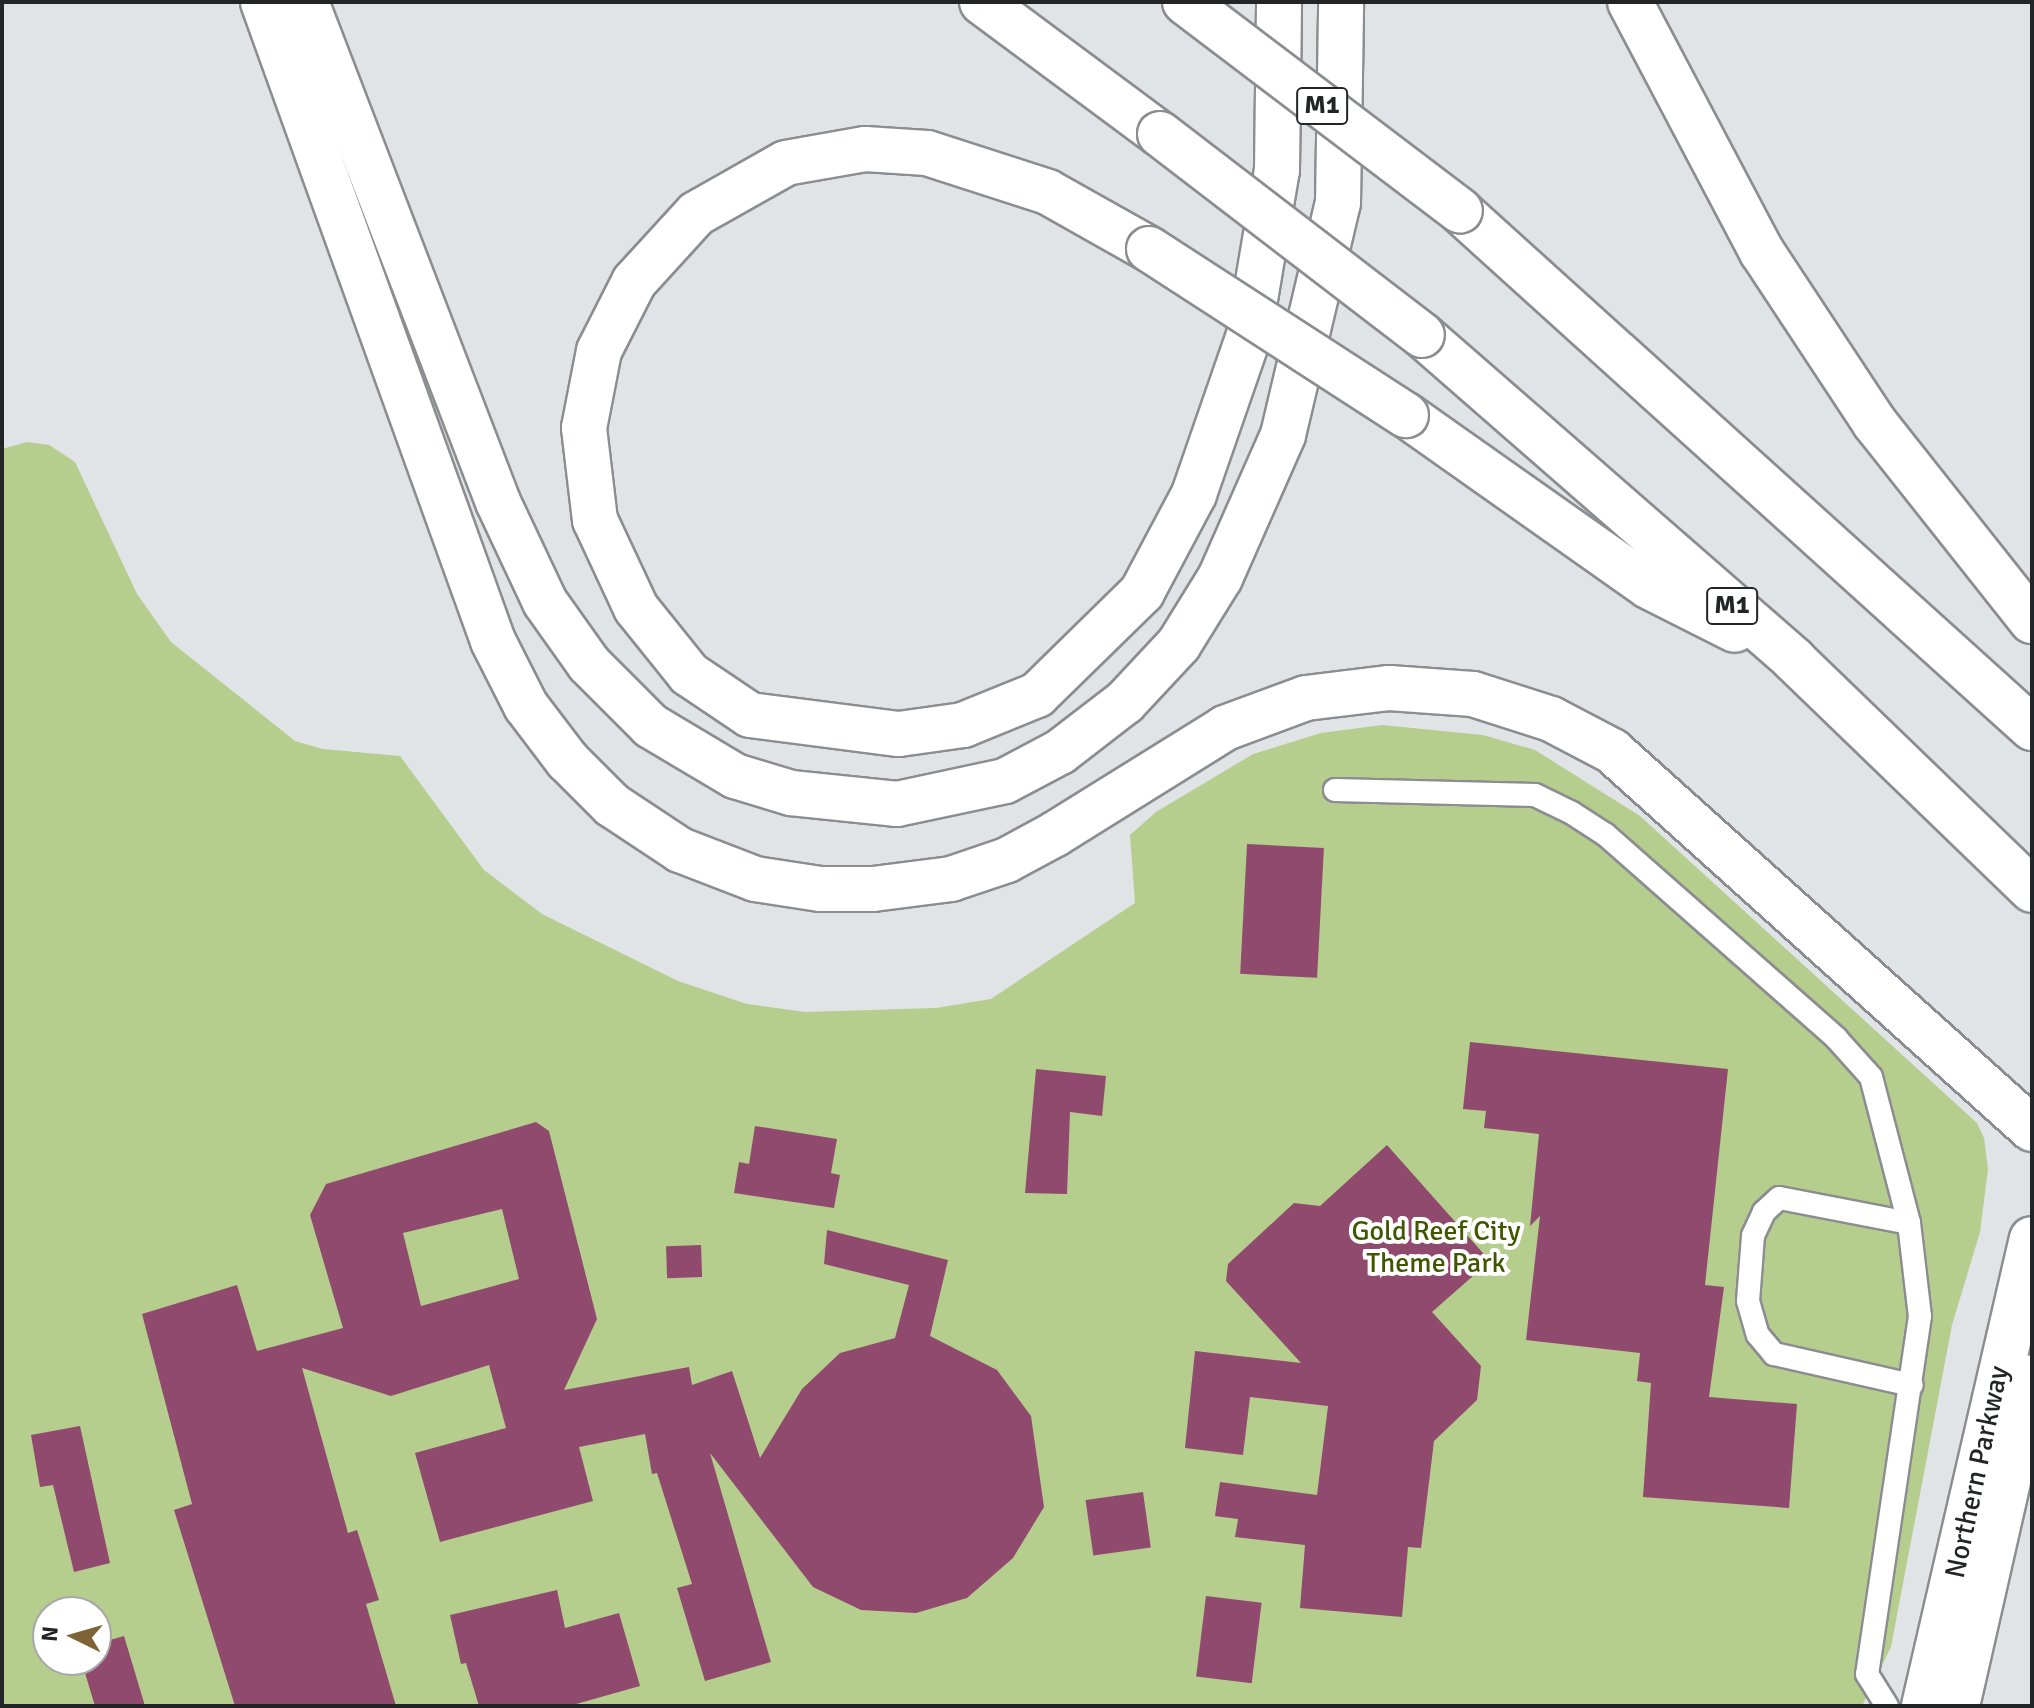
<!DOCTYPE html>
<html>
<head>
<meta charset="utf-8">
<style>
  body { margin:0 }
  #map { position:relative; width:2034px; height:1708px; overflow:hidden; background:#e1e4e7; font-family:Signika,sans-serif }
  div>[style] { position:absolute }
  .green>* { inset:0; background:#b5cd8d }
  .building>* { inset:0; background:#904a6e; transform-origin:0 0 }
  .roads { filter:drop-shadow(2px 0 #8b8d91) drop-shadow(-2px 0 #8b8d91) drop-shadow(0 2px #8b8d91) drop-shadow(0 -2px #8b8d91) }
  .service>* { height:22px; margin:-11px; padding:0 11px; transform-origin:11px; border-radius:11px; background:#fff }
  .secondary>* { height:44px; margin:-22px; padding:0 22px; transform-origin:22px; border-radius:22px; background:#fff }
  .motorway>* { height:44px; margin:-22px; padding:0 22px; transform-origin:22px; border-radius:22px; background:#fff }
  .bridges { filter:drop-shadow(2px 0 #8b8d91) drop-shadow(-2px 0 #8b8d91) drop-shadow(0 2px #8b8d91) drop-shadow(0 -2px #8b8d91) }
  .motorway-bridge>* { height:44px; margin:-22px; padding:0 22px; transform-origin:22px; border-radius:22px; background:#fff }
  span { translate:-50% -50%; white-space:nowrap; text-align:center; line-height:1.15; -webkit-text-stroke:8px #fff; paint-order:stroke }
  .shield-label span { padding:2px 6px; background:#fff; border:2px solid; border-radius:6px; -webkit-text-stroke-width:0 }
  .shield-label { font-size:26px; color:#232426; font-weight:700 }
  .park-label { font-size:28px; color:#405700 }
  .street-label { font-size:28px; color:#232426 }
  .frame { position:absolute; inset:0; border:4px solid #232426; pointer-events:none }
  .north { position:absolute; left:32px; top:1596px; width:80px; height:80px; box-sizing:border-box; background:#fff; border:2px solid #a7a7a8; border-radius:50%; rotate:275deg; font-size:22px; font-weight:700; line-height:32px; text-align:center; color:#232426 }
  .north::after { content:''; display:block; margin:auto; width:28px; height:36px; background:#7d6335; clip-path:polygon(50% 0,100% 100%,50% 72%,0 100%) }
</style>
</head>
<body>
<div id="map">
  <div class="green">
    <i style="clip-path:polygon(evenodd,27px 442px,49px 445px,75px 462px,137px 594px,171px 642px,295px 741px,323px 749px,400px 756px,484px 870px,542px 914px,678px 981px,747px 1004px,805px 1012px,936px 1008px,991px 999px,1135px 903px,1130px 835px,1156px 812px,1253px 754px,1321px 733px,1382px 725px,1483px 735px,1535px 750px,1640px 816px,1977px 1123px,1984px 1138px,1988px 1169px,1980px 1232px,1952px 1325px,1891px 1647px,1862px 1706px,2px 1706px,2px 449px,27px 442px,48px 1612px,96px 1612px,96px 1660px,48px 1660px,48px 1612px)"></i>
  </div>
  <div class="building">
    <i style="left:1247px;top:844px;width:77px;height:130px;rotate:3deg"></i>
    <i style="clip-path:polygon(1470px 1042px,1728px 1069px,1705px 1285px,1724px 1287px,1709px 1397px,1797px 1404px,1789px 1508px,1643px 1497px,1651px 1383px,1637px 1381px,1640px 1353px,1526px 1340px,1540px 1216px,1530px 1226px,1539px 1134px,1484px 1128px,1486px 1111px,1463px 1109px)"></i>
    <i style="clip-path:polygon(1036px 1069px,1106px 1076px,1102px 1116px,1070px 1112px,1067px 1194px,1025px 1193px)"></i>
    <i style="clip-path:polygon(evenodd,536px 1122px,549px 1131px,597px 1319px,564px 1390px,689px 1367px,692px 1385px,732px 1371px,760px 1458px,802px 1389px,840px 1353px,895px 1338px,909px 1285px,824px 1264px,827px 1230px,948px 1260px,930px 1336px,997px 1370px,1031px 1416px,1044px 1507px,1013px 1558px,967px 1598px,916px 1613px,861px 1610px,813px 1587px,710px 1453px,771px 1662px,705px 1681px,677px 1588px,692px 1584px,657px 1473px,652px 1474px,645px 1434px,579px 1447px,593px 1501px,440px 1542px,415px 1453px,506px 1428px,489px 1365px,391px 1396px,302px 1368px,348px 1533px,357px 1530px,379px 1600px,366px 1604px,396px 1706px,235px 1706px,174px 1510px,192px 1504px,142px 1314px,237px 1285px,257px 1351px,343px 1328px,310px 1215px,326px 1184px,536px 1122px,502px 1209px,519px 1279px,421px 1306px,403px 1233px,502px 1209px)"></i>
    <i style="clip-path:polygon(755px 1126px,837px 1139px,831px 1173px,840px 1175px,834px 1208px,734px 1193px,739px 1162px,749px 1164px)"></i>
    <i style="clip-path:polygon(1387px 1145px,1490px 1261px,1432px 1312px,1481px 1366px,1477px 1400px,1434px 1441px,1421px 1548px,1408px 1547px,1402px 1617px,1300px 1608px,1305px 1545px,1235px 1537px,1238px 1519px,1215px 1516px,1220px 1482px,1317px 1495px,1328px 1406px,1250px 1397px,1243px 1455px,1185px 1448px,1195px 1351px,1301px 1363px,1226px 1281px,1228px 1264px,1294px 1203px,1320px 1206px)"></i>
    <i style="left:701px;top:1245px;width:32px;height:35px;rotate:88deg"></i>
    <i style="clip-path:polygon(80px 1426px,110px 1563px,74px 1572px,53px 1485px,40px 1487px,31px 1435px)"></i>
    <i style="left:1143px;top:1492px;width:56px;height:58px;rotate:82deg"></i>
    <i style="clip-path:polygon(557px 1590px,565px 1628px,619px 1613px,640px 1686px,569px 1706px,479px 1706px,466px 1663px,461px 1664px,450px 1615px)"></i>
    <i style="left:1206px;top:1596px;width:56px;height:81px;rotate:7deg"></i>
    <i style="clip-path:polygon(124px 1636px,145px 1706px,95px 1706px,81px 1660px,96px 1660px,96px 1644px)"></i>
  </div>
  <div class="roads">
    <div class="service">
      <i style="left:1335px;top:790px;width:200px;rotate:1.4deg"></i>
      <i style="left:1535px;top:795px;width:41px;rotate:25.9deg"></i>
      <i style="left:1572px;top:813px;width:40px;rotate:32.9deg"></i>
      <i style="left:1606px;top:835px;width:307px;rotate:41.4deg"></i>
      <i style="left:1836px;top:1038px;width:52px;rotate:48.1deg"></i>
      <i style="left:1871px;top:1077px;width:151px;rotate:75.4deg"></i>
      <i style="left:1909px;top:1223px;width:94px;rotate:83.3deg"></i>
      <i style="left:1920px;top:1316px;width:362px;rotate:98.4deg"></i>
      <i style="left:1867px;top:1674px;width:38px;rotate:58deg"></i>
      <i style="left:1909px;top:1223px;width:132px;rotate:-169.1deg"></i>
      <i style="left:1779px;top:1198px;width:21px;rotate:137deg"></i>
      <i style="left:1764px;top:1212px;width:26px;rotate:115deg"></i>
      <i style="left:1753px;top:1236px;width:65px;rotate:94.4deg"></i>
      <i style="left:1748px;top:1301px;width:35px;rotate:74deg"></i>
      <i style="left:1758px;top:1335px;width:25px;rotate:50deg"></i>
      <i style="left:1774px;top:1354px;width:141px;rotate:12.7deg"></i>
    </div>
    <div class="secondary">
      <i style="left:1924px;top:1706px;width:479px;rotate:-77deg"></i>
      <i style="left:1957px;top:1706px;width:337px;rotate:-77.2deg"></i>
    </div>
    <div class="motorway">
      <i style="left:263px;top:2px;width:679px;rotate:70.2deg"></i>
      <i style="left:493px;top:641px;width:73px;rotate:63.1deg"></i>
      <i style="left:526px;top:706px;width:68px;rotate:52.8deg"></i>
      <i style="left:567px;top:760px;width:64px;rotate:45deg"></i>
      <i style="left:612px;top:805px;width:82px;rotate:33.5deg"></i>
      <i style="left:680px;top:850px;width:80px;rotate:21.1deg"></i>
      <i style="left:755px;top:879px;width:66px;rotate:8.7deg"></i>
      <i style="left:820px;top:889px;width:53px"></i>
      <i style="left:873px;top:889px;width:79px;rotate:-7.3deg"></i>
      <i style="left:951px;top:879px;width:59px;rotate:-18.7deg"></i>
      <i style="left:1007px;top:860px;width:55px;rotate:-28.4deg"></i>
      <i style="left:1055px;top:834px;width:200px;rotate:-31.9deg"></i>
      <i style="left:1225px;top:728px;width:86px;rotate:-20.3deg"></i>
      <i style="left:1306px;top:698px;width:84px;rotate:-6.9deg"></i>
      <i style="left:1389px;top:688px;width:84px;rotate:4.1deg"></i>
      <i style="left:1473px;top:694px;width:82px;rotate:17.8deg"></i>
      <i style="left:1551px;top:719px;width:69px;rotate:27.7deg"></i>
      <i style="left:1612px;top:751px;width:565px;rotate:41.99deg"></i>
      <i style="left:306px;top:2px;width:536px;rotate:68.99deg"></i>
      <i style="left:498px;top:502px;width:110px;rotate:64.8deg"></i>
      <i style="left:545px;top:602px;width:76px;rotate:54.6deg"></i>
      <i style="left:589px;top:664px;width:88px;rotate:45deg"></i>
      <i style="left:651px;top:726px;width:98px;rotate:30.8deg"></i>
      <i style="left:735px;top:776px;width:59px;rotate:16.9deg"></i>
      <i style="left:791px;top:793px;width:107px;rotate:5.9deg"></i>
      <i style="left:897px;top:804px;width:110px;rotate:-12deg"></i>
      <i style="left:1005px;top:781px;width:62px;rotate:-27.8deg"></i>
      <i style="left:1060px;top:752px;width:82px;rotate:-37.6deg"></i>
      <i style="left:1125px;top:702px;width:79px;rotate:-47deg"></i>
      <i style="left:1179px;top:644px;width:78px;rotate:-58.2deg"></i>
      <i style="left:1220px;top:578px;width:156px;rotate:-66.2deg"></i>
      <i style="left:1283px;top:435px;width:238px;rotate:-76.7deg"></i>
      <i style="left:1338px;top:203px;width:201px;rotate:-89.1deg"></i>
      <i style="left:982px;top:2px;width:222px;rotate:36.6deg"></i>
      <i style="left:1630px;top:2px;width:283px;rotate:62.2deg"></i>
      <i style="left:1762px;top:252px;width:204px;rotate:56.6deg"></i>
      <i style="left:1874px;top:422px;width:254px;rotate:51.6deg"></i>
      <i style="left:1460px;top:211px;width:771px;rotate:42.11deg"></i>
      <i style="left:1149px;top:249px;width:116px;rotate:-150.6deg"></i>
      <i style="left:1048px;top:192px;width:127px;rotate:-162.1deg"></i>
      <i style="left:927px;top:153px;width:62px;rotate:-176.3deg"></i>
      <i style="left:865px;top:149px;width:80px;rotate:170deg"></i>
      <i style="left:786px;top:163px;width:103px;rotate:150.5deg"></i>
      <i style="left:696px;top:214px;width:92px;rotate:132.4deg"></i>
      <i style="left:634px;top:282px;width:77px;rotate:116.9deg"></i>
      <i style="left:599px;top:351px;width:78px;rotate:101deg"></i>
      <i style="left:584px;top:428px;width:93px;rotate:83.2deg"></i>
      <i style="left:595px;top:520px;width:97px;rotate:65deg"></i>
      <i style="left:636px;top:608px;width:85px;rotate:51.2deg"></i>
      <i style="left:689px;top:674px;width:73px;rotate:33.9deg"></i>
      <i style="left:750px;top:715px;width:150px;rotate:7.3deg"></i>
      <i style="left:899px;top:734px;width:65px;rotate:-8deg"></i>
      <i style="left:963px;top:725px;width:80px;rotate:-22.1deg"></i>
      <i style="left:1037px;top:695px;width:147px;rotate:-44.4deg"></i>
      <i style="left:1142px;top:592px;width:111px;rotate:-62deg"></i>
      <i style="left:1194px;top:494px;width:168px;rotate:-70.9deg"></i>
      <i style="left:1249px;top:335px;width:167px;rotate:-80.4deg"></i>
      <i style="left:1277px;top:170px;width:168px;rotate:-89.3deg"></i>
      <i style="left:1422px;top:335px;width:494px;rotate:41.1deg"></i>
      <i style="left:1794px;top:660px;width:331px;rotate:44deg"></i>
      <i style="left:1406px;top:415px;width:296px;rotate:35.2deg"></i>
      <i style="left:1648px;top:586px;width:97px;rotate:26.8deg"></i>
    </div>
  </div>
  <div class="bridges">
    <div class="motorway-bridge">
      <i style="left:1185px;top:2px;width:345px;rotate:37.2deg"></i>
      <i style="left:1160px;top:134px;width:330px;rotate:37.5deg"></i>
      <i style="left:1149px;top:249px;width:306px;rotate:32.9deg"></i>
    </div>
  </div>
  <div class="shield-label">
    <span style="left:1322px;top:106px">M1</span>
    <span style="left:1732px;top:606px">M1</span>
  </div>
  <div class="park-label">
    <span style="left:1436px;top:1247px">Gold Reef City<br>Theme Park</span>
  </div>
  <div class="street-label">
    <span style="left:1977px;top:1472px;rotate:-78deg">Northern Parkway</span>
  </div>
  <div class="frame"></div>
  <div class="north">N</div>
</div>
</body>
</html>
